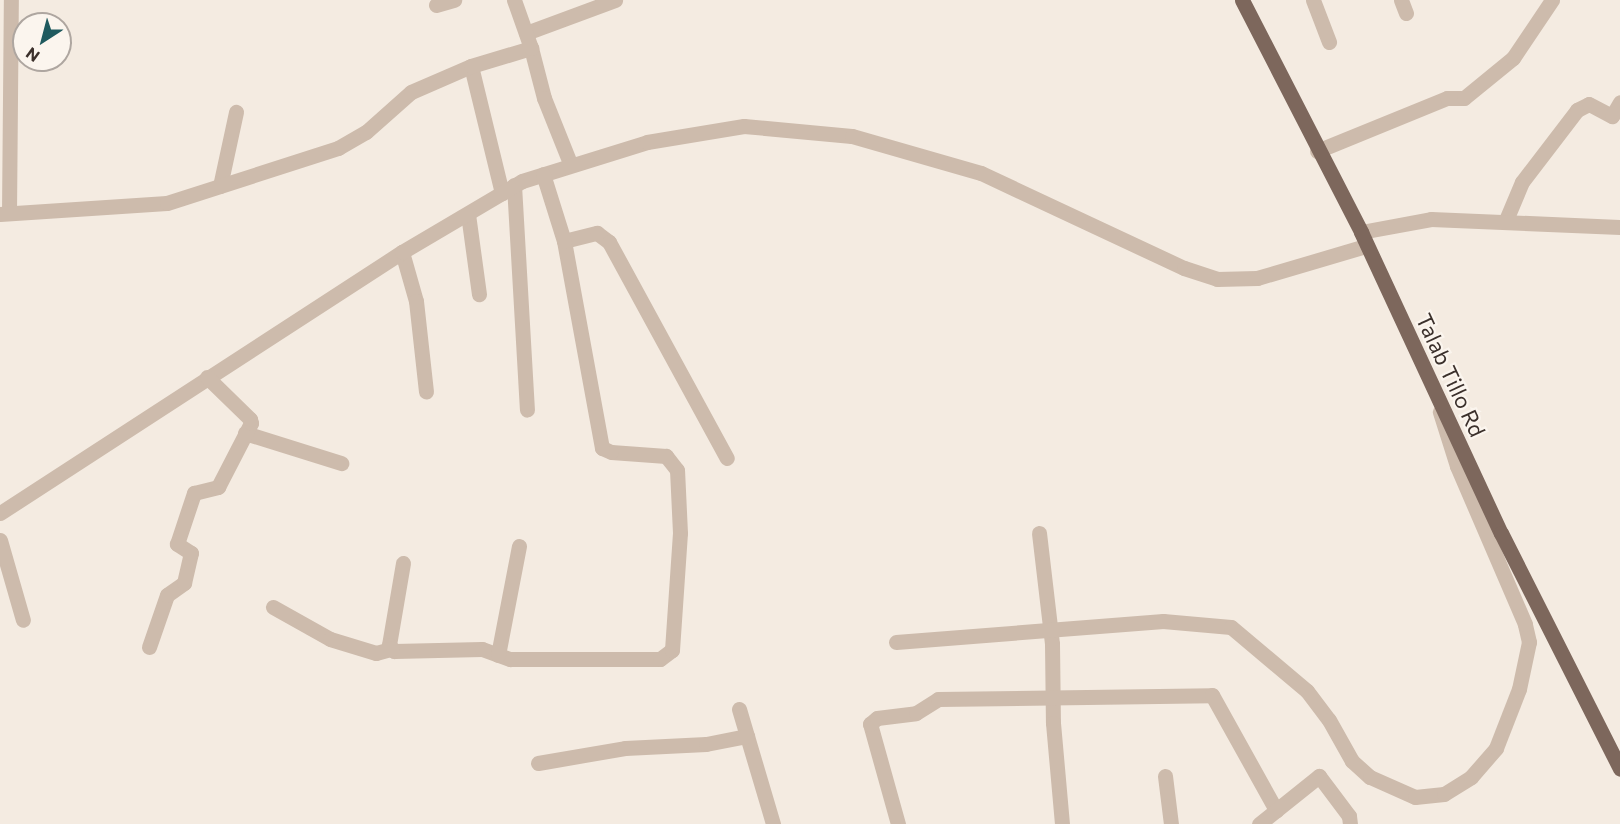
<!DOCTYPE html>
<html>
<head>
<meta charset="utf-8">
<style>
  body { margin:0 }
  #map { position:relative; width:1620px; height:824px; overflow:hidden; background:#f4ebe1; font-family:Commissioner,sans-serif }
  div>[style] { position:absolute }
  .minor>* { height:15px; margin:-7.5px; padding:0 7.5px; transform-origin:7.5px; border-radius:7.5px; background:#cdbbac }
  .major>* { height:15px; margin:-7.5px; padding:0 7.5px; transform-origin:7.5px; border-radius:7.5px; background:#7d675c }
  span { translate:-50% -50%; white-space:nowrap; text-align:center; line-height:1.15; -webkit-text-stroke:4.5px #fbf5ee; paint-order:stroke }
  .street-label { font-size:22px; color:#3b302b }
  .north { position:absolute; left:12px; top:12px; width:60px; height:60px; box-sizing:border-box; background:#fbf5ee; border:2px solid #aea6a0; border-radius:50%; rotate:216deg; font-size:16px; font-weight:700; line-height:24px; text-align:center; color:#3b302b }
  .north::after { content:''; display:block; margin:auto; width:21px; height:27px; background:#1f5a5e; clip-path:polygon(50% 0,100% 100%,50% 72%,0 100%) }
</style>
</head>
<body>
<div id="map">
  <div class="minor">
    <i style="left:1313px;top:0;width:45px;rotate:69.1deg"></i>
    <i style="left:1401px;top:0;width:14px;rotate:69deg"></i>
    <i style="left:436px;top:5px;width:19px;rotate:-16deg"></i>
    <i style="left:526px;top:33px;width:95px;rotate:-20.3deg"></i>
    <i style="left:531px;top:48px;width:52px;rotate:75.4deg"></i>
    <i style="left:544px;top:98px;width:70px;rotate:68.2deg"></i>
    <i style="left:471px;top:66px;width:131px;rotate:76.3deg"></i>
    <i style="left:1317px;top:151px;width:140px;rotate:-22.2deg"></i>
    <i style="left:1447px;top:98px;width:17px"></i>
    <i style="left:1464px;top:98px;width:63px;rotate:-39.2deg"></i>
    <i style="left:1513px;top:58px;width:70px;rotate:-56.1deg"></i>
    <i style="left:514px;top:185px;width:225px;rotate:86.7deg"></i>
    <i style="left:220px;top:186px;width:76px;rotate:-77.8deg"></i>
    <i style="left:9px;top:213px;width:213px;rotate:-89.5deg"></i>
    <i style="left:0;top:214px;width:167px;rotate:-3.8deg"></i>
    <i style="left:167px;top:203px;width:180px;rotate:-17.8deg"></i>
    <i style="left:338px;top:148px;width:32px;rotate:-30deg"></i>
    <i style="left:366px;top:132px;width:60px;rotate:-41.6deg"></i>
    <i style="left:411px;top:92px;width:65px;rotate:-23.4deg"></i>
    <i style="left:471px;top:66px;width:63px;rotate:-16.7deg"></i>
    <i style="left:531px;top:48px;width:51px;rotate:-109.5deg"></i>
    <i style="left:468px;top:214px;width:81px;rotate:82.2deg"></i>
    <i style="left:1506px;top:220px;width:41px;rotate:-67.2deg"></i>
    <i style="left:1522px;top:182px;width:91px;rotate:-52.6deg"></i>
    <i style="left:1577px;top:110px;width:13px;rotate:-27deg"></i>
    <i style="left:1589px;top:104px;width:26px;rotate:28deg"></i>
    <i style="left:1612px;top:116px;width:16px;rotate:-60deg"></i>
    <i style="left:1361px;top:232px;width:71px;rotate:-10.5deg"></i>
    <i style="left:1431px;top:219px;width:189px;rotate:2.4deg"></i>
    <i style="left:564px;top:241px;width:34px;rotate:-14deg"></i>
    <i style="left:597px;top:233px;width:15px;rotate:37deg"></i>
    <i style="left:609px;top:242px;width:246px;rotate:61.4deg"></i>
    <i style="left:402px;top:252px;width:51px;rotate:74.1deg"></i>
    <i style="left:416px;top:301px;width:91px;rotate:83.7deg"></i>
    <i style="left:245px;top:433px;width:101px;rotate:17.4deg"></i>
    <i style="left:0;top:513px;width:479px;rotate:-33deg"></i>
    <i style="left:402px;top:252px;width:139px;rotate:-30.6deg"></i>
    <i style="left:522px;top:181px;width:131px;rotate:-17.3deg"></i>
    <i style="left:647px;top:142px;width:98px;rotate:-9.4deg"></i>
    <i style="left:744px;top:126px;width:108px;rotate:5.3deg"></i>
    <i style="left:852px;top:136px;width:134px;rotate:16deg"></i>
    <i style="left:981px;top:173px;width:224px;rotate:25.1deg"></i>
    <i style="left:1184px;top:268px;width:35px;rotate:18deg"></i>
    <i style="left:1217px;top:279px;width:40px;rotate:-1.4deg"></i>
    <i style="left:1257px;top:278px;width:114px;rotate:-16.4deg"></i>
    <i style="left:1039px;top:533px;width:112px;rotate:83.3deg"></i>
    <i style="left:1052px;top:644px;width:79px;rotate:89.3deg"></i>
    <i style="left:1053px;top:723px;width:101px;rotate:84.9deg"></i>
    <i style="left:0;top:540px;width:83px;rotate:74deg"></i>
    <i style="left:403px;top:563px;width:83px;rotate:99.7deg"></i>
    <i style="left:389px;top:645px;width:8px;rotate:50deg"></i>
    <i style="left:394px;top:651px;width:88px;rotate:-1.3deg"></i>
    <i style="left:482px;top:649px;width:30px;rotate:20deg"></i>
    <i style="left:510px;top:659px;width:150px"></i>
    <i style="left:660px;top:659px;width:15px;rotate:-37deg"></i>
    <i style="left:672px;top:650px;width:117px;rotate:-86.1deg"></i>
    <i style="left:680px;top:533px;width:63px;rotate:-92.7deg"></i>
    <i style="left:677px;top:470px;width:18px;rotate:-128deg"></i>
    <i style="left:666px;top:456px;width:55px;rotate:-175.8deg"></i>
    <i style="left:611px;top:452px;width:10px;rotate:-156deg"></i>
    <i style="left:602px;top:448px;width:210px;rotate:-100.4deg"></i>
    <i style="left:564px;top:241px;width:70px;rotate:-107.4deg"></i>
    <i style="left:273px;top:607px;width:65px;rotate:29.3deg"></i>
    <i style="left:330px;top:639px;width:48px;rotate:16.9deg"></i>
    <i style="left:376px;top:653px;width:16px;rotate:-15deg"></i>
    <i style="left:896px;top:642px;width:268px;rotate:-4.5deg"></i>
    <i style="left:1163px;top:621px;width:68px;rotate:5deg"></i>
    <i style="left:1231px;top:627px;width:99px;rotate:40.1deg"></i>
    <i style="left:1307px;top:691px;width:36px;rotate:53deg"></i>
    <i style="left:1329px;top:720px;width:47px;rotate:60.7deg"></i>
    <i style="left:1352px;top:761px;width:24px;rotate:42deg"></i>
    <i style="left:1370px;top:777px;width:49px;rotate:24deg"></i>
    <i style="left:1415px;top:797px;width:29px;rotate:-6deg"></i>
    <i style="left:1444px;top:794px;width:32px;rotate:-32deg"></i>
    <i style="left:1471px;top:777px;width:38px;rotate:-49deg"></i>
    <i style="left:1496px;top:748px;width:63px;rotate:-68.7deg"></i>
    <i style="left:1519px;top:689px;width:48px;rotate:-78deg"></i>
    <i style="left:1529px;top:642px;width:18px;rotate:-103deg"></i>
    <i style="left:1525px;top:624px;width:172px;rotate:-113.3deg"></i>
    <i style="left:1457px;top:466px;width:57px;rotate:-107.5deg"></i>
    <i style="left:149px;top:647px;width:55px;rotate:-70.9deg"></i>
    <i style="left:167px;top:595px;width:21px;rotate:-35deg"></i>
    <i style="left:184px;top:583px;width:31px;rotate:-77deg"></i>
    <i style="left:191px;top:553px;width:17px;rotate:-147deg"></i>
    <i style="left:177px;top:544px;width:54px;rotate:-71.6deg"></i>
    <i style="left:194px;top:493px;width:25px;rotate:-14deg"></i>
    <i style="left:218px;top:487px;width:72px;rotate:-62.7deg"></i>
    <i style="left:251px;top:423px;width:4px;rotate:-104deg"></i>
    <i style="left:250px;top:419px;width:60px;rotate:-135.7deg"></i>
    <i style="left:498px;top:655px;width:111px;rotate:-79.1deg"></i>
    <i style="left:739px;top:709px;width:120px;rotate:73.5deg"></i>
    <i style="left:538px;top:763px;width:88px;rotate:-9.8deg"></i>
    <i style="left:625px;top:748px;width:81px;rotate:-2.8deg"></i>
    <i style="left:706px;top:744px;width:42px;rotate:-11deg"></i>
    <i style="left:1165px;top:776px;width:48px;rotate:82.9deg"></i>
    <i style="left:898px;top:824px;width:104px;rotate:-105.6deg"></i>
    <i style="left:870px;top:724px;width:9px;rotate:-41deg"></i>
    <i style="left:877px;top:718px;width:39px;rotate:-7deg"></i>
    <i style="left:916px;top:713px;width:26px;rotate:-32deg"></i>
    <i style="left:938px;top:699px;width:274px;rotate:-0.8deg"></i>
    <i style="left:1212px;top:695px;width:132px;rotate:60.9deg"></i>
    <i style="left:1259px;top:824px;width:77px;rotate:-38.7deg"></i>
    <i style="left:1319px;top:776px;width:50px;rotate:53.1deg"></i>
    <i style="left:1349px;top:816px;width:8px;rotate:83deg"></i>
  </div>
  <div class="major">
    <i style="left:1242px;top:0;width:261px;rotate:62.8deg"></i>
    <i style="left:1361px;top:232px;width:332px;rotate:65.1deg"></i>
    <i style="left:1501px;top:533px;width:264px;rotate:63.2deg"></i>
  </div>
  <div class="street-label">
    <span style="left:1451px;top:375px;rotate:65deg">Talab Tillo Rd</span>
  </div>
  <div class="north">N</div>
</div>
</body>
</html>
